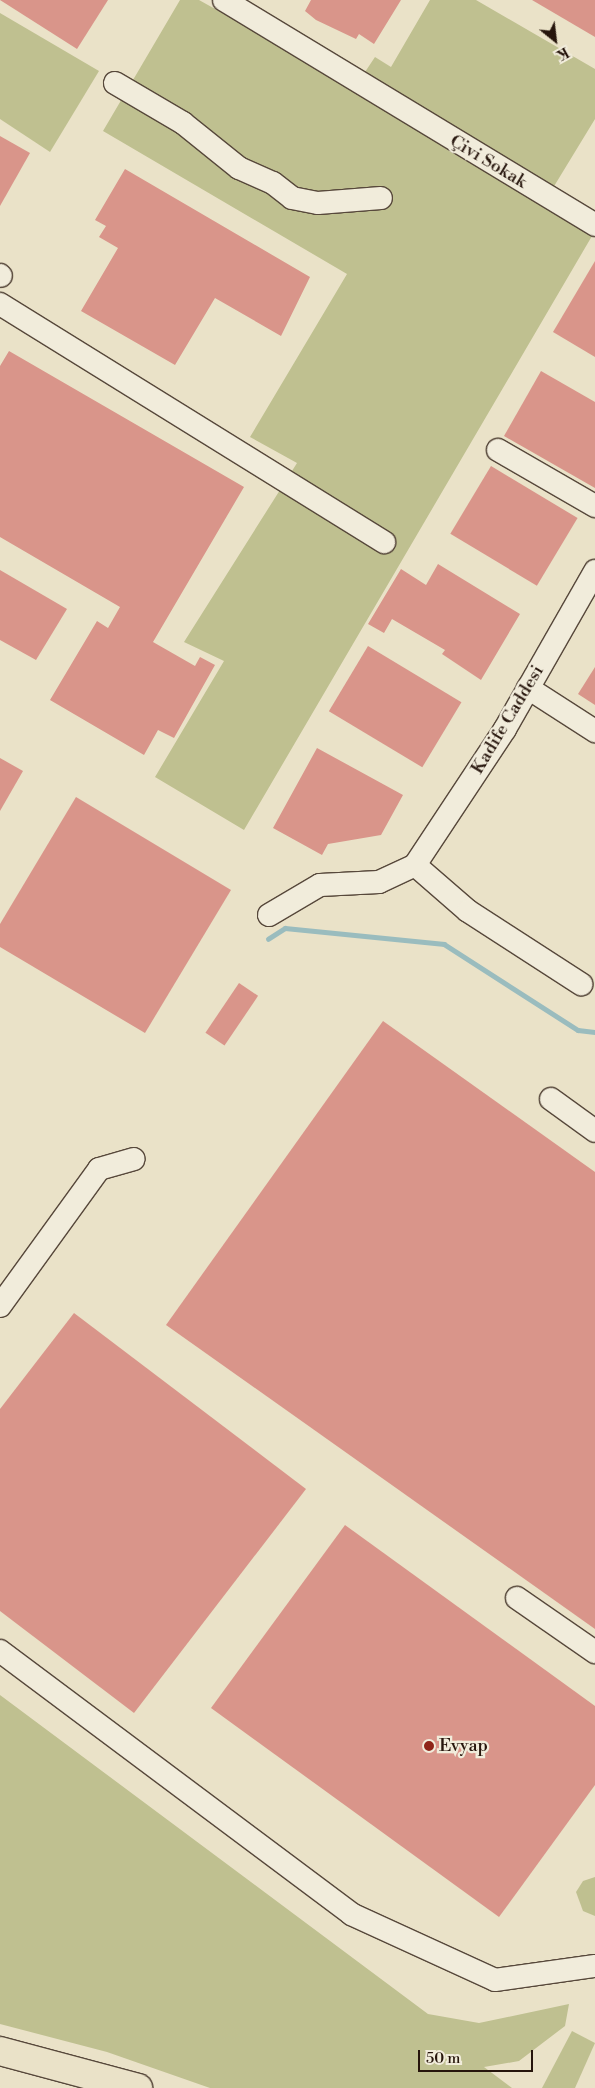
<!DOCTYPE html>
<html>
<head>
<meta charset="utf-8">
<style>
  body { margin:0 }
  #map { position:relative; width:595px; height:2088px; overflow:hidden; background:#eae2c8; font-family:"Libre Bodoni",serif }
  div>[style] { position:absolute }
  .green>* { inset:0; background:#bfc090 }
  .stream>* { height:4.5px; margin:-2.25px; padding:0 2.25px; transform-origin:2.25px; border-radius:2.25px; background:#9abcbe }
  .building>* { inset:0; background:#d9958a; transform-origin:0 0 }
  .roads { filter:drop-shadow(1px 0 #57483b) drop-shadow(-1px 0 #57483b) drop-shadow(0 1px #57483b) drop-shadow(0 -1px #57483b) }
  .minor>* { height:22px; margin:-11px; padding:0 11px; transform-origin:11px; border-radius:11px; background:#f1ecdb }
  .major>* { height:28px; margin:-14px; padding:0 14px; transform-origin:14px; border-radius:14px; background:#eae2c8 }
  .dots>* { width:14px; height:14px; translate:-50% -50%; box-sizing:border-box; border:2px solid #f1ecdb; border-radius:50% }
  span { translate:-50% -50%; white-space:nowrap; text-align:center; line-height:1.15; -webkit-text-stroke:4.5px #f1ecdb; paint-order:stroke }
  .street-label { font-size:18px; color:#26150c }
  .poi-label { font-size:18px; color:#26150c }
  .left { translate:0 -50%; text-align:left }
  .north { position:absolute; left:530px; top:15px; width:50px; height:50px; -webkit-text-stroke:4px #f1ecdb; paint-order:stroke; rotate:151deg; font-size:14px; font-weight:700; line-height:20px; text-align:center; color:#26150c }
  .north::after { content:''; display:block; margin:auto; width:18px; height:22px; background:#26150c; clip-path:polygon(50% 0,100% 100%,50% 72%,0 100%) }
  .scale { position:absolute; left:418px; top:2050px; width:115px; height:22px; box-sizing:border-box; border:2px solid #26150c; border-top:0; padding-left:6px; font-size:15px; line-height:18px; white-space:nowrap; color:#26150c; -webkit-text-stroke:4px #f1ecdb; paint-order:stroke }
</style>
</head>
<body>
<div id="map">
  <div class="green">
    <i style="clip-path:polygon(180px 0,199px 0,355px 87px,375px 57px,391px 67px,430px 0,476px 0,595px 69px,595px 119px,542px 206px,592px 236px,244px 830px,155px 777px,224px 661px,184px 642px,297px 463px,250px 437px,347px 274px,103px 131px)"></i>
    <i style="clip-path:polygon(0 13px,99px 71px,50px 152px,0 119px)"></i>
    <i style="clip-path:polygon(0 1695px,428px 2014px,479px 2023px,569px 2004px,565px 2026px,519px 2061px,484px 2067px,512px 2088px,210px 2088px,107px 2052px,0 2024px)"></i>
    <i style="clip-path:polygon(595px 1877px,595px 1916px,583px 1911px,576px 1892px,583px 1881px)"></i>
    <i style="clip-path:polygon(572px 2031px,595px 2043px,575px 2088px,542px 2088px)"></i>
  </div>
  <div class="stream">
    <i style="left:268px;top:939px;width:20px;rotate:-33deg"></i>
    <i style="left:285px;top:928px;width:160px;rotate:5.7deg"></i>
    <i style="left:444px;top:944px;width:159px;rotate:32.7deg"></i>
    <i style="left:578px;top:1030px;width:17px;rotate:7deg"></i>
  </div>
  <div class="building">
    <i style="clip-path:polygon(0 0,108px 0,77px 49px)"></i>
    <i style="clip-path:polygon(311px 0,401px 0,374px 44px,359px 34px,356px 39px,316px 20px,305px 11px)"></i>
    <i style="clip-path:polygon(532px 0,595px 0,595px 37px)"></i>
    <i style="clip-path:polygon(0 136px,30px 153px,0 206px)"></i>
    <i style="clip-path:polygon(125px 169px,310px 277px,281px 336px,215px 298px,175px 365px,81px 311px,118px 248px,99px 237px,106px 226px,95px 220px)"></i>
    <i style="clip-path:polygon(595px 261px,595px 357px,553px 332px)"></i>
    <i style="clip-path:polygon(9px 351px,244px 487px,153px 642px,195px 666px,200px 657px,215px 665px,174px 738px,158px 730px,144px 755px,50px 700px,97px 621px,108px 628px,120px 607px,0 537px,0 366px)"></i>
    <i style="clip-path:polygon(541px 371px,595px 402px,595px 488px,504px 436px)"></i>
    <i style="left:491px;top:466px;width:101px;height:79px;rotate:31deg"></i>
    <i style="clip-path:polygon(438px 564px,520px 614px,481px 680px,442px 654px,445px 650px,392px 619px,384px 633px,368px 624px,401px 569px,426px 585px)"></i>
    <i style="clip-path:polygon(0 570px,67px 609px,36px 660px,0 640px)"></i>
    <i style="left:368px;top:646px;width:109px;height:76px;rotate:31deg"></i>
    <i style="clip-path:polygon(595px 667px,595px 705px,578px 694px)"></i>
    <i style="clip-path:polygon(317px 748px,403px 795px,381px 835px,328px 844px,322px 855px,273px 828px)"></i>
    <i style="clip-path:polygon(0 758px,23px 771px,0 811px)"></i>
    <i style="clip-path:polygon(76px 797px,231px 890px,145px 1033px,0 947px,0 924px)"></i>
    <i style="left:239px;top:983px;width:23px;height:60px;rotate:34deg"></i>
    <i style="clip-path:polygon(383px 1021px,595px 1172px,595px 1629px,166px 1325px)"></i>
    <i style="clip-path:polygon(74px 1313px,306px 1489px,134px 1713px,0 1611px,0 1409px)"></i>
    <i style="clip-path:polygon(345px 1525px,595px 1706px,595px 1785px,499px 1917px,211px 1708px)"></i>
  </div>
  <div class="roads">
    <div class="minor">
      <i style="left:224px;top:0;width:434px;rotate:31.2deg"></i>
      <i style="left:115px;top:83px;width:79px;rotate:30.5deg"></i>
      <i style="left:183px;top:123px;width:72px;rotate:38.8deg"></i>
      <i style="left:239px;top:168px;width:37px;rotate:24deg"></i>
      <i style="left:273px;top:183px;width:24px;rotate:38deg"></i>
      <i style="left:292px;top:198px;width:26px;rotate:11deg"></i>
      <i style="left:318px;top:203px;width:63px;rotate:-4.5deg"></i>
      <i style="left:0;top:275px;width:1px;rotate:45deg"></i>
      <i style="left:0;top:304px;width:452px;rotate:31.8deg"></i>
      <i style="left:498px;top:450px;width:112px;rotate:30deg"></i>
      <i style="left:528px;top:688px;width:80px;rotate:32.7deg"></i>
      <i style="left:415px;top:865px;width:163px;rotate:-56.5deg"></i>
      <i style="left:505px;top:729px;width:182px;rotate:-60.3deg"></i>
      <i style="left:415px;top:865px;width:70px;rotate:41deg"></i>
      <i style="left:468px;top:911px;width:135px;rotate:32.9deg"></i>
      <i style="left:269px;top:915px;width:59px;rotate:-30.5deg"></i>
      <i style="left:320px;top:885px;width:59px;rotate:-2.9deg"></i>
      <i style="left:379px;top:882px;width:40px;rotate:-25deg"></i>
      <i style="left:551px;top:1099px;width:54px;rotate:36deg"></i>
      <i style="left:0;top:1306px;width:169px;rotate:-54.1deg"></i>
      <i style="left:99px;top:1169px;width:36px;rotate:-16deg"></i>
      <i style="left:517px;top:1598px;width:95px;rotate:34.7deg"></i>
      <i style="left:0;top:1651px;width:439px;rotate:36.8deg"></i>
      <i style="left:351px;top:1914px;width:158px;rotate:24.6deg"></i>
      <i style="left:495px;top:1980px;width:101px;rotate:-8deg"></i>
    </div>
    <div class="major">
      <i style="left:0;top:2051px;width:143px;rotate:15deg"></i>
    </div>
  </div>
  <div class="dots">
    <i style="left:429px;top:1746px;background:#8f2418"></i>
  </div>
  <div class="street-label">
    <span style="left:488px;top:162px;rotate:31deg">Çivi Sokak</span>
    <span style="left:508px;top:720px;rotate:-59deg">Kadife Caddesi</span>
  </div>
  <div class="poi-label">
    <span class="left" style="left:439px;top:1746px">Evyap</span>
  </div>
  <div class="north">K</div>
  <div class="scale">50 m</div>
</div>
</body>
</html>
